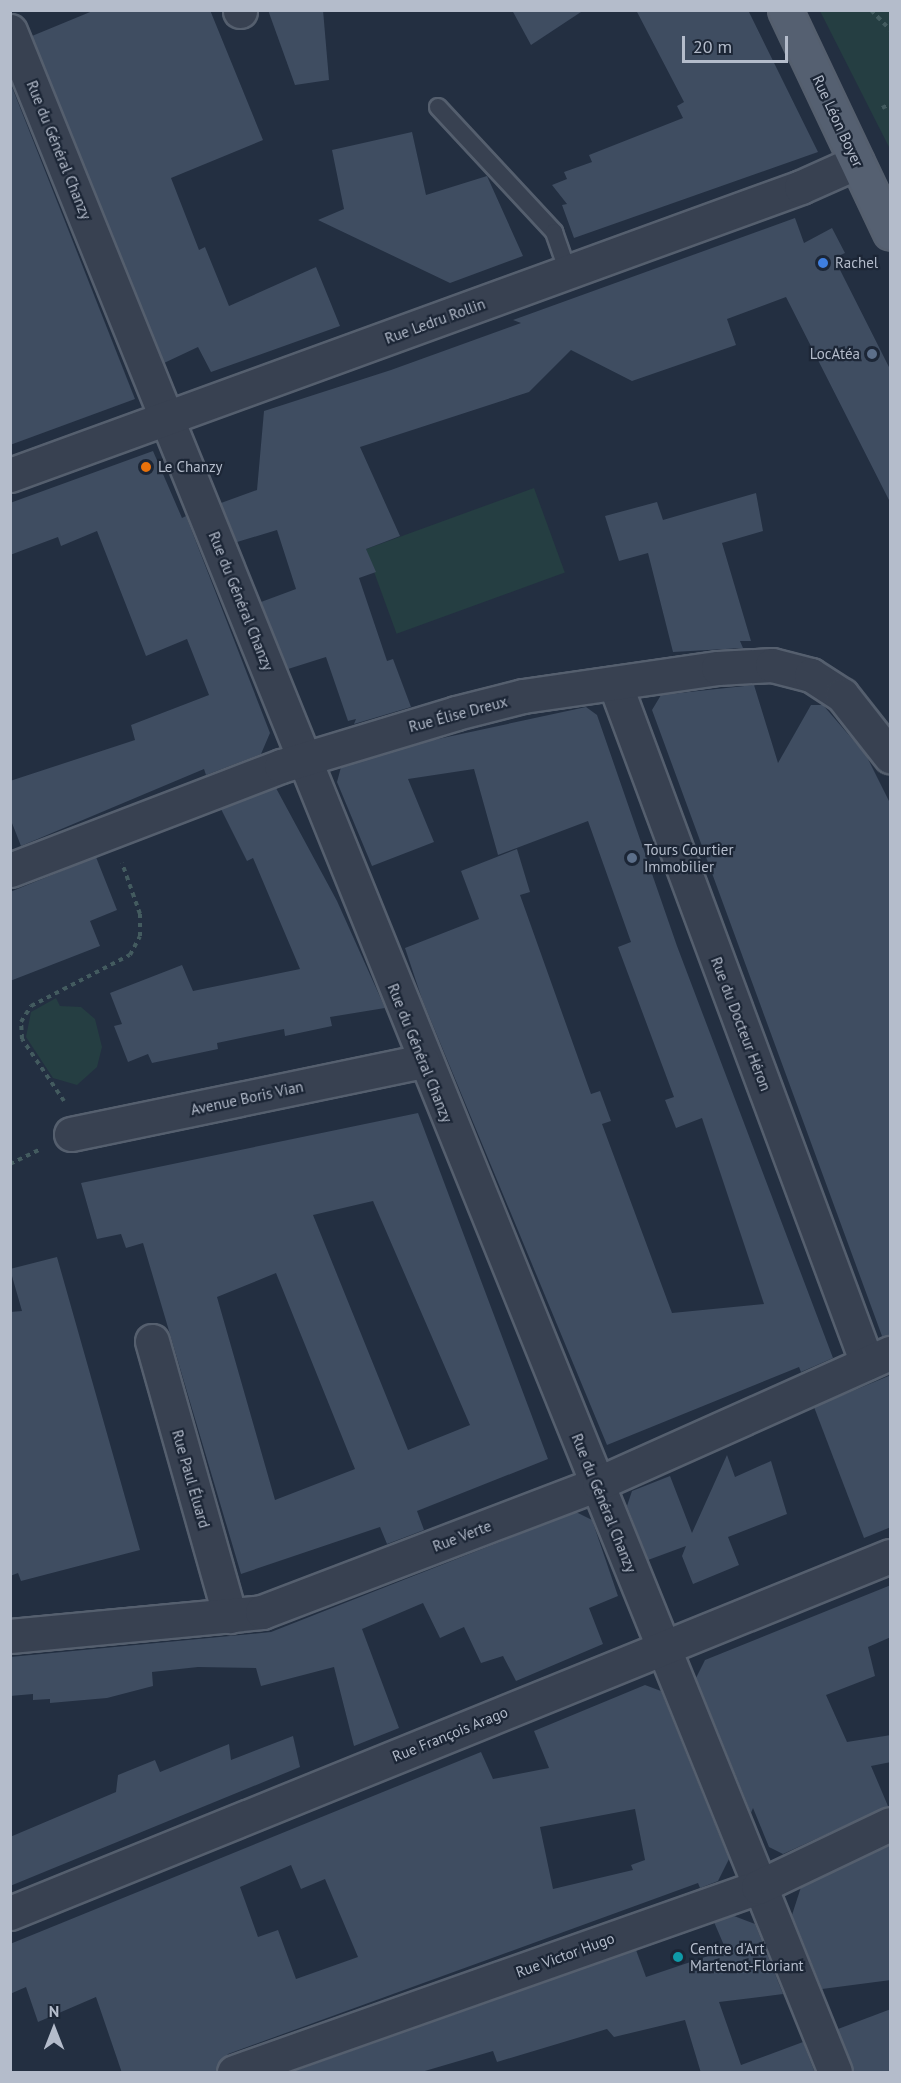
<!DOCTYPE html>
<html>
<head>
<meta charset="utf-8">
<style>
  body { margin:0 }
  #map { position:relative; width:901px; height:2083px; overflow:hidden; background:#232f41; font-family:"PT Sans",sans-serif }
  div>[style] { position:absolute }
  .green>* { inset:0; background:#253e42; transform-origin:0 0 }
  .building>* { inset:0; background:#3f4d61 }
  .path>* { height:4px; margin-top:-2px; transform-origin:0; background:repeating-linear-gradient(90deg,#435b5f 0 4.5px,transparent 0 9px) }
  .roads { filter:drop-shadow(2px 0 #555f6e) drop-shadow(-2px 0 #555f6e) drop-shadow(0 2px #555f6e) drop-shadow(0 -2px #555f6e) }
  .service>* { height:16px; margin:-8px; padding:0 8px; transform-origin:8px; border-radius:8px; background:#384151 }
  .minor>* { height:33px; margin:-16.5px; padding:0 16.5px; transform-origin:16.5px; border-radius:16.5px; background:#384151 }
  .primary>* { height:33px; margin:-16.5px; padding:0 16.5px; transform-origin:16.5px; border-radius:16.5px; background:#556071 }
  .dots>* { width:16px; height:16px; translate:-50% -50%; box-sizing:border-box; border:3px solid #1c2636; border-radius:50% }
  span { translate:-50% -50%; white-space:nowrap; text-align:center; line-height:1.15; -webkit-text-stroke:4.5px #1c2636; paint-order:stroke }
  .street-label { font-size:15px; color:#b4bccb }
  .poi-label { font-size:15px; color:#b4bccb }
  .left { translate:0 -50%; text-align:left }
  .right { translate:-100% -50%; text-align:right }
  .frame { position:absolute; inset:0; border:12px solid #b4bccb; pointer-events:none }
  .north { position:absolute; left:24px; top:1999px; width:60px; height:60px; -webkit-text-stroke:4px #1c2636; paint-order:stroke; rotate:0deg; font-size:16px; font-weight:700; line-height:24px; text-align:center; color:#b4bccb }
  .north::after { content:''; display:block; margin:auto; width:21px; height:27px; background:#b4bccb; clip-path:polygon(50% 0,100% 100%,50% 72%,0 100%) }
  .scale { position:absolute; left:682px; top:36px; width:106px; height:27px; box-sizing:border-box; border:3px solid #b4bccb; border-top:0; padding-left:8px; font-size:18px; line-height:21px; white-space:nowrap; color:#b4bccb; -webkit-text-stroke:4px #1c2636; paint-order:stroke }
</style>
</head>
<body>
<div id="map">
  <div class="green">
    <i style="clip-path:polygon(820px 11px,890px 11px,890px 149px)"></i>
    <i style="left:534px;top:488px;width:90px;height:179px;rotate:70deg"></i>
    <i style="clip-path:polygon(56px 998px,60px 1006px,81px 1007px,95px 1019px,102px 1047px,97px 1067px,77px 1085px,53px 1078px,26px 1037px,31px 1012px)"></i>
  </div>
  <div class="building">
    <i style="clip-path:polygon(95px 10px,210px 10px,263px 140px,171px 178px,199px 250px,205px 247px,229px 306px,316px 267px,340px 326px,211px 372px,198px 347px,164px 363px,32px 36px)"></i>
    <i style="clip-path:polygon(268px 10px,323px 10px,329px 80px,295px 85px)"></i>
    <i style="clip-path:polygon(512px 10px,584px 10px,531px 45px)"></i>
    <i style="clip-path:polygon(636px 10px,748px 10px,818px 152px,574px 238px,562px 205px,567px 204px,552px 185px,567px 179px,564px 172px,592px 162px,589px 155px,683px 118px,677px 106px,684px 102px)"></i>
    <i style="clip-path:polygon(10px 82px,135px 399px,10px 445px)"></i>
    <i style="clip-path:polygon(412px 132px,426px 195px,487px 176px,523px 256px,450px 283px,318px 220px,344px 209px,332px 150px)"></i>
    <i style="clip-path:polygon(795px 218px,804px 243px,832px 228px,845px 253px,834px 258px,891px 371px,891px 504px,786px 297px,727px 319px,736px 345px,632px 381px,571px 350px,529px 392px,360px 447px,400px 536px,366px 549px,376px 572px,359px 578px,387px 661px,393px 659px,411px 707px,354px 724px,356px 719px,348px 721px,326px 657px,288px 669px,261px 602px,296px 589px,277px 530px,237px 542px,221px 503px,257px 490px,264px 411px,391px 370px,521px 323px,513px 320px)"></i>
    <i style="clip-path:polygon(153px 451px,182px 518px,186px 516px,270px 733px,261px 754px,206px 775px,204px 769px,21px 846px,10px 818px,10px 781px,135px 740px,131px 725px,209px 695px,187px 639px,146px 656px,97px 531px,61px 546px,58px 537px,10px 555px,10px 503px)"></i>
    <i style="clip-path:polygon(756px 493px,763px 531px,722px 543px,751px 641px,740px 641px,743px 648px,673px 652px,648px 553px,619px 561px,605px 516px,657px 502px,663px 520px)"></i>
    <i style="clip-path:polygon(754px 685px,778px 763px,811px 705px,823px 705px,866px 755px,891px 805px,891px 1335px,882px 1336px,652px 710px,661px 695px)"></i>
    <i style="clip-path:polygon(586px 707px,597px 715px,677px 946px,833px 1358px,801px 1372px,799px 1367px,607px 1445px,422px 999px,405px 948px,479px 919px,461px 871px,517px 849px,530px 892px,520px 895px,591px 1094px,600px 1091px,611px 1121px,602px 1124px,672px 1313px,764px 1304px,702px 1118px,676px 1128px,665px 1100px,674px 1097px,618px 947px,631px 942px,588px 821px,498px 855px,474px 769px,408px 779px,434px 842px,372px 866px,337px 782px,341px 767px,424px 742px)"></i>
    <i style="clip-path:polygon(276px 788px,337px 901px,385px 1008px,330px 1017px,332px 1026px,285px 1036px,284px 1029px,217px 1043px,218px 1049px,152px 1063px,148px 1054px,128px 1062px,114px 1026px,122px 1024px,110px 993px,182px 965px,193px 991px,300px 969px,253px 858px,247px 861px,221px 809px)"></i>
    <i style="clip-path:polygon(96px 857px,117px 910px,90px 921px,100px 946px,10px 981px,10px 892px)"></i>
    <i style="clip-path:polygon(evenodd,418px 1113px,548px 1459px,417px 1511px,424px 1530px,387px 1544px,380px 1527px,241px 1574px,143px 1243px,126px 1248px,121px 1234px,97px 1239px,81px 1183px,418px 1113px,373px 1201px,470px 1425px,408px 1450px,313px 1215px,373px 1201px,418px 1113px,276px 1273px,355px 1469px,275px 1500px,217px 1297px,276px 1273px)"></i>
    <i style="clip-path:polygon(57px 1257px,140px 1550px,21px 1581px,18px 1573px,10px 1576px,10px 1312px,22px 1311px,10px 1269px)"></i>
    <i style="clip-path:polygon(891px 1375px,891px 1527px,864px 1538px,814px 1407px)"></i>
    <i style="clip-path:polygon(727px 1455px,735px 1477px,771px 1461px,787px 1514px,728px 1537px,739px 1565px,693px 1584px,682px 1556px,686px 1546px,648px 1560px,627px 1506px,632px 1491px,670px 1476px,692px 1533px)"></i>
    <i style="clip-path:polygon(576px 1512px,592px 1520px,618px 1596px,589px 1608px,603px 1644px,516px 1681px,503px 1656px,481px 1663px,464px 1627px,440px 1638px,423px 1603px,362px 1629px,399px 1728px,354px 1746px,334px 1667px,261px 1686px,256px 1668px,198px 1667px,152px 1672px,153px 1686px,107px 1698px,50px 1703px,50px 1699px,33px 1700px,33px 1694px,10px 1696px,10px 1657px,271px 1632px)"></i>
    <i style="clip-path:polygon(891px 1585px,891px 1637px,868px 1647px,875px 1676px,826px 1695px,847px 1742px,891px 1735px,891px 1762px,871px 1766px,888px 1806px,783px 1854px,769px 1847px,753px 1808px,751px 1813px,696px 1678px,705px 1660px)"></i>
    <i style="clip-path:polygon(evenodd,645px 1685px,661px 1691px,729px 1859px,718px 1881px,700px 1888px,698px 1883px,228px 2054px,216px 2073px,122px 2073px,96px 1997px,38px 2022px,26px 1987px,10px 1994px,10px 1944px,481px 1752px,493px 1779px,549px 1768px,534px 1731px,645px 1685px,635px 1809px,645px 1860px,631px 1865px,633px 1870px,553px 1889px,540px 1827px,635px 1809px,645px 1685px,291px 1865px,301px 1889px,325px 1879px,358px 1957px,296px 1979px,278px 1930px,258px 1937px,240px 1887px,291px 1865px)"></i>
    <i style="clip-path:polygon(293px 1736px,300px 1767px,10px 1886px,10px 1837px,116px 1792px,118px 1775px,155px 1760px,160px 1772px,229px 1744px,231px 1760px)"></i>
    <i style="clip-path:polygon(891px 1845px,891px 1980px,822px 1989px,792px 1915px,801px 1887px)"></i>
    <i style="clip-path:polygon(734px 1916px,755px 1924px,783px 1994px,719px 2002px,741px 2065px,803px 2042px,815px 2073px,701px 2073px,685px 2020px,614px 2037px,607px 2029px,497px 2062px,493px 2051px,418px 2073px,289px 2073px,636px 1950px,646px 1977px,726px 1950px,714px 1922px)"></i>
    <i style="clip-path:polygon(891px 2009px,891px 2073px,853px 2073px,838px 2029px)"></i>
  </div>
  <div class="path">
    <i style="left:871px;top:10px;width:28px;rotate:46deg"></i>
    <i style="left:882px;top:108px;width:9px;rotate:-27deg"></i>
    <i style="left:64px;top:1101px;width:75px;rotate:-124.1deg"></i>
    <i style="left:22px;top:1039px;width:17px;rotate:-93deg"></i>
    <i style="left:21px;top:1022px;width:19px;rotate:-58deg"></i>
    <i style="left:31px;top:1006px;width:111px;rotate:-27.3deg"></i>
    <i style="left:130px;top:955px;width:21px;rotate:-62deg"></i>
    <i style="left:140px;top:936px;width:22px;rotate:-90deg"></i>
    <i style="left:140px;top:914px;width:54px;rotate:-109.4deg"></i>
    <i style="left:10px;top:1164px;width:34px;rotate:-26deg"></i>
  </div>
  <div class="roads">
    <div class="service">
      <i style="left:438px;top:107px;width:171px;rotate:47.1deg"></i>
      <i style="left:554px;top:232px;width:42px;rotate:70.7deg"></i>
    </div>
    <div class="minor">
      <i style="left:240px;top:10px;width:1px;rotate:90deg"></i>
      <i style="left:10px;top:31px;width:2201px;rotate:67.99deg"></i>
      <i style="left:10px;top:475px;width:842px;rotate:-20.01deg"></i>
      <i style="left:801px;top:187px;width:61px;rotate:-24.1deg"></i>
      <i style="left:615px;top:684px;width:724px;rotate:69.64deg"></i>
      <i style="left:10px;top:870px;width:290px;rotate:-21deg"></i>
      <i style="left:281px;top:766px;width:183px;rotate:-16.8deg"></i>
      <i style="left:456px;top:713px;width:69px;rotate:-14.2deg"></i>
      <i style="left:523px;top:696px;width:197px;rotate:-8.2deg"></i>
      <i style="left:718px;top:668px;width:54px;rotate:-3.2deg"></i>
      <i style="left:772px;top:665px;width:40px;rotate:14.4deg"></i>
      <i style="left:811px;top:675px;width:37px;rotate:33deg"></i>
      <i style="left:842px;top:695px;width:78px;rotate:51.8deg"></i>
      <i style="left:71px;top:1134px;width:359px;rotate:-11.7deg"></i>
      <i style="left:152px;top:1341px;width:286px;rotate:74.2deg"></i>
      <i style="left:10px;top:1636px;width:253px;rotate:-5.4deg"></i>
      <i style="left:262px;top:1612px;width:361px;rotate:-20.9deg"></i>
      <i style="left:599px;top:1483px;width:319px;rotate:-24.1deg"></i>
      <i style="left:10px;top:1913px;width:950px;rotate:-22.08deg"></i>
      <i style="left:234px;top:2072px;width:556px;rotate:-19.45deg"></i>
      <i style="left:758px;top:1887px;width:146px;rotate:-25.5deg"></i>
    </div>
    <div class="primary">
      <i style="left:785px;top:10px;width:246px;rotate:64.7deg"></i>
    </div>
  </div>
  <div class="dots">
    <i style="left:823px;top:263px;background:#3f7fe0"></i>
    <i style="left:872px;top:354px;background:#5c6f8a"></i>
    <i style="left:146px;top:467px;background:#e8710a"></i>
    <i style="left:632px;top:858px;background:#5c6f8a"></i>
    <i style="left:678px;top:1957px;background:#0f9aa8"></i>
  </div>
  <div class="street-label">
    <span style="left:838px;top:121px;rotate:65deg">Rue Léon Boyer</span>
    <span style="left:59px;top:150px;rotate:68deg">Rue du Général Chanzy</span>
    <span style="left:435px;top:321px;rotate:-20deg">Rue Ledru Rollin</span>
    <span style="left:241px;top:601px;rotate:68deg">Rue du Général Chanzy</span>
    <span style="left:458px;top:714px;rotate:-15deg">Rue Élise Dreux</span>
    <span style="left:741px;top:1024px;rotate:69deg">Rue du Docteur Héron</span>
    <span style="left:420px;top:1053px;rotate:68deg">Rue du Général Chanzy</span>
    <span style="left:247px;top:1098px;rotate:-12deg">Avenue Boris Vian</span>
    <span style="left:191px;top:1479px;rotate:74deg">Rue Paul Éluard</span>
    <span style="left:604px;top:1503px;rotate:68deg">Rue du Général Chanzy</span>
    <span style="left:462px;top:1536px;rotate:-21deg">Rue Verte</span>
    <span style="left:450px;top:1734px;rotate:-22deg">Rue François Arago</span>
    <span style="left:565px;top:1955px;rotate:-20deg">Rue Victor Hugo</span>
  </div>
  <div class="poi-label">
    <span class="left" style="left:835px;top:263px">Rachel</span>
    <span class="right" style="left:860px;top:354px">LocAtéa</span>
    <span class="left" style="left:158px;top:467px">Le Chanzy</span>
    <span class="left" style="left:644px;top:858px">Tours Courtier<br>Immobilier</span>
    <span class="left" style="left:690px;top:1957px">Centre d'Art<br>Martenot-Floriant</span>
  </div>
  <div class="frame"></div>
  <div class="north">N</div>
  <div class="scale">20 m</div>
</div>
</body>
</html>
